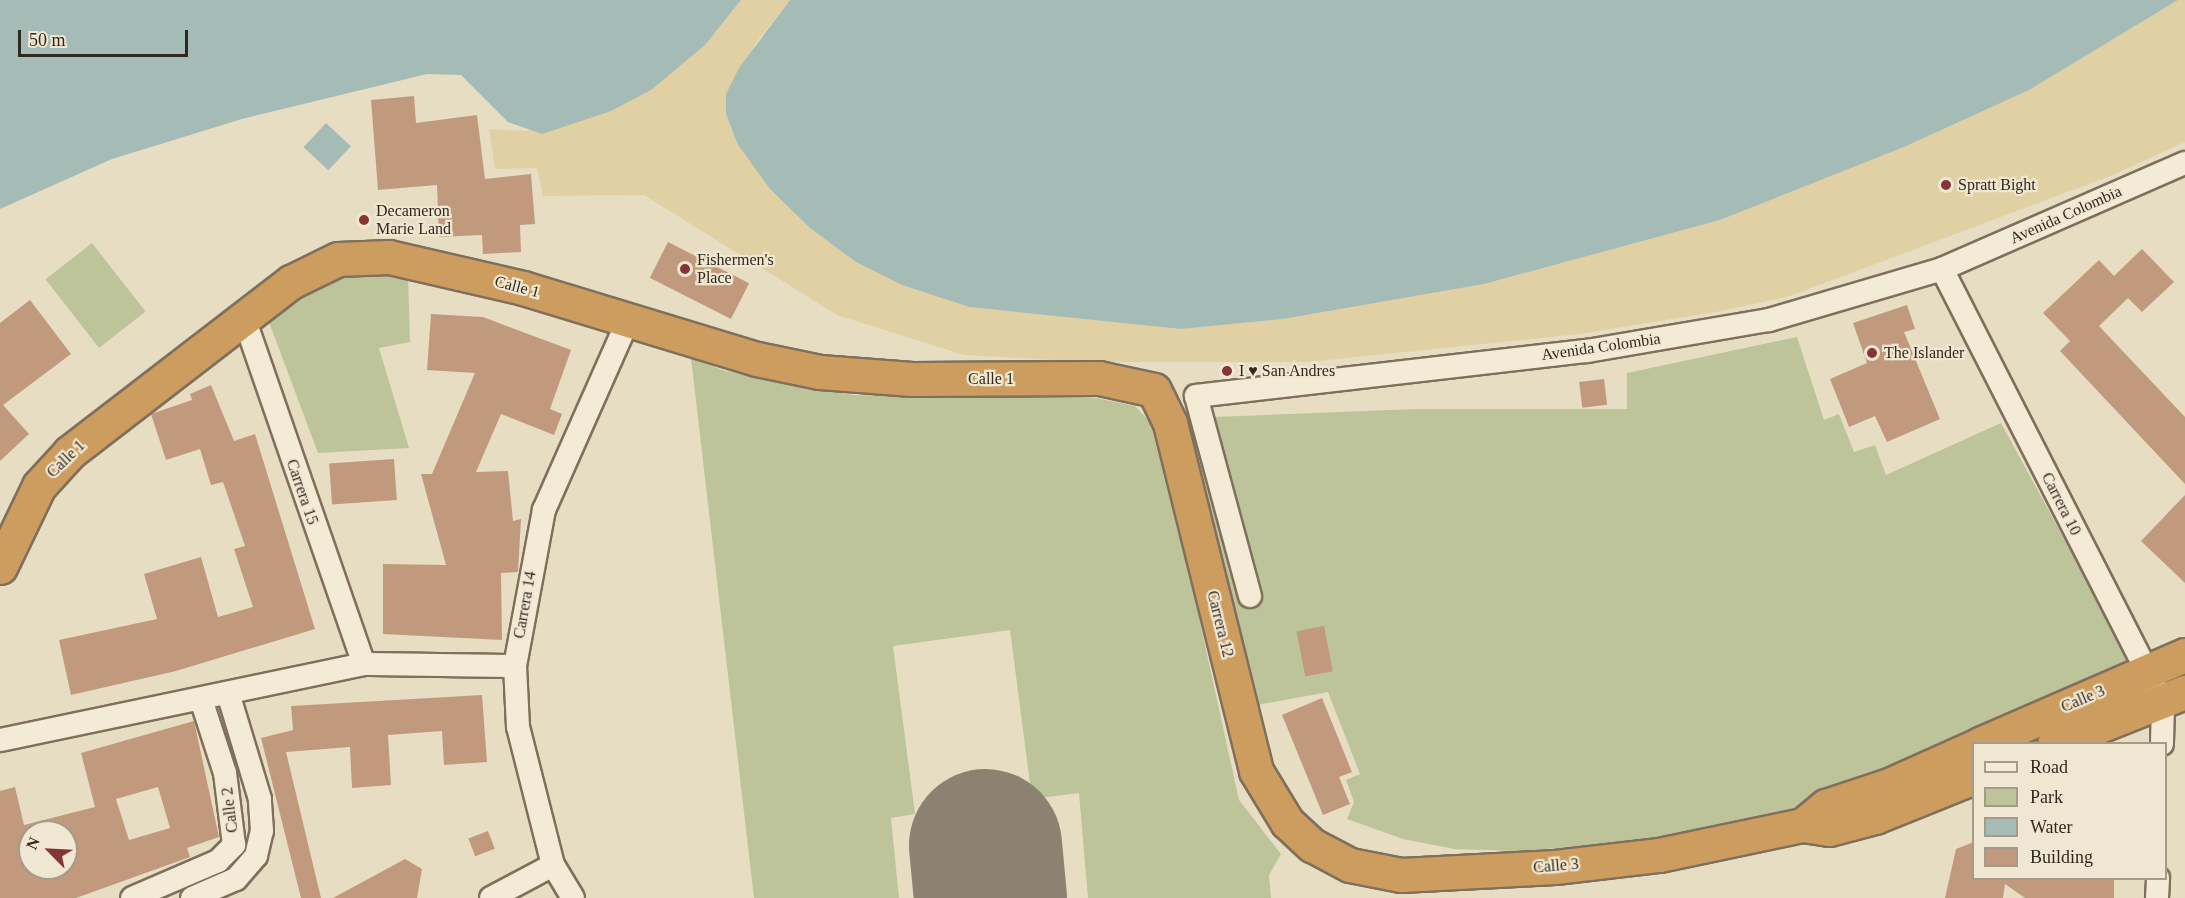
<!DOCTYPE html>
<html>
<head>
<meta charset="utf-8">
<style>
  body { margin:0 }
  #map { position:relative; width:2185px; height:898px; overflow:hidden; background:#e7ddc3; font-family:"Times New Roman",serif }
  div>[style] { position:absolute }
  .green>* { inset:0; background:#bec499; transform-origin:0 0 }
  .sand>* { inset:0; background:#e0d0a4 }
  .water>* { inset:0; background:#a5bbb5; transform-origin:0 0 }
  .runway>* { height:153px; margin:-76.5px; padding:0 76.5px; transform-origin:76.5px; border-radius:76.5px; background:#8c8271 }
  .building>* { inset:0; background:#c19a7e; transform-origin:0 0 }
  .roads { filter:drop-shadow(2px 0 #7f6f5c) drop-shadow(-2px 0 #7f6f5c) drop-shadow(0 2px #7f6f5c) drop-shadow(0 -2px #7f6f5c) }
  .minor>* { height:22px; margin:-11px; padding:0 11px; transform-origin:11px; border-radius:11px; background:#f3ebd5 }
  .highway>* { height:33px; margin:-16.5px; padding:0 16.5px; transform-origin:16.5px; border-radius:16.5px; background:#cc9d5f }
  .dots>* { width:16px; height:16px; translate:-50% -50%; box-sizing:border-box; border:3px solid #f0e7d2; border-radius:50% }
  span { translate:-50% -50%; white-space:nowrap; text-align:center; line-height:1.15; -webkit-text-stroke:4.5px #f0e7d2; paint-order:stroke }
  .poi-label { font-size:16px; color:#31281f }
  .left { translate:0 -50%; text-align:left }
  .street-label { font-size:16px; color:#31281f }
  .legend { position:absolute; left:1972px; top:742px; width:195px; height:138px; box-sizing:border-box; background:#f0e7d2; border:2px solid #a49b8a; margin:0; padding:8px 10px; list-style:none; font-size:18px; color:#31281f }
  .legend li { display:flex; align-items:center; gap:12px; height:30px }
  .legend b { width:30px; border:2px solid #a49b8a }
  .north { position:absolute; left:18px; top:820px; width:60px; height:60px; box-sizing:border-box; background:#f0e7d2; border:2px solid #a49b8a; border-radius:50%; rotate:294deg; font-size:16px; font-weight:700; line-height:24px; text-align:center; color:#31281f }
  .north::after { content:''; display:block; margin:auto; width:21px; height:27px; background:#863535; clip-path:polygon(50% 0,100% 100%,50% 72%,0 100%) }
  .scale { position:absolute; left:18px; top:30px; width:170px; height:27px; box-sizing:border-box; border:3px solid #31281f; border-top:0; padding-left:8px; font-size:18px; line-height:21px; white-space:nowrap; color:#31281f; -webkit-text-stroke:4px #f0e7d2; paint-order:stroke }
</style>
</head>
<body>
<div id="map">
  <div class="green">
    <i style="left:92px;top:243px;width:87px;height:59px;rotate:52deg"></i>
    <i style="clip-path:polygon(339px 273px,408px 273px,410px 342px,379px 348px,409px 448px,318px 453px,266px 314px)"></i>
    <i style="clip-path:polygon(1797px 337px,1824px 420px,1839px 414px,1854px 452px,1875px 445px,1886px 475px,2001px 423px,2134px 667px,1871px 781px,1767px 819px,1657px 840px,1520px 851px,1454px 849px,1403px 839px,1347px 819px,1354px 802px,1346px 780px,1360px 774px,1328px 692px,1252px 706px,1187px 418px,1416px 409px,1627px 409px,1627px 373px)"></i>
    <i style="clip-path:polygon(691px 358px,725px 371px,853px 395px,1096px 398px,1135px 406px,1150px 422px,1166px 467px,1239px 800px,1281px 854px,1269px 875px,1271px 898px,1088px 898px,1079px 793px,1032px 799px,1010px 630px,893px 646px,915px 814px,891px 818px,899px 898px,754px 898px)"></i>
  </div>
  <div class="sand">
    <i style="clip-path:polygon(741px 0,790px 0,755px 44px,738px 145px,770px 189px,810px 228px,856px 262px,902px 285px,969px 307px,1181px 329px,1283px 319px,1484px 284px,1720px 220px,1904px 147px,2029px 90px,2178px 0,2185px 0,2185px 142px,2113px 175px,1790px 296px,1716px 312px,1579px 334px,1308px 362px,1092px 362px,964px 355px,837px 315px,644px 195px,543px 196px,537px 168px,495px 169px,489px 129px,527px 131px,705px 45px)"></i>
  </div>
  <div class="water">
    <i style="clip-path:polygon(0 0,741px 0,705px 45px,651px 90px,611px 111px,542px 134px,508px 122px,461px 75px,427px 74px,242px 119px,112px 159px,0 209px)"></i>
    <i style="clip-path:polygon(790px 0,2178px 0,2029px 90px,1904px 147px,1720px 220px,1484px 284px,1283px 319px,1181px 329px,969px 307px,902px 285px,856px 262px,810px 228px,770px 189px,738px 145px,726px 114px,726px 94px,739px 68px)"></i>
    <i style="left:326px;top:123px;width:34px;height:33px;rotate:43deg"></i>
  </div>
  <div class="runway">
    <i style="left:985px;top:845px;width:53px;rotate:84.6deg"></i>
  </div>
  <div class="building">
    <i style="clip-path:polygon(414px 96px,416px 123px,477px 115px,485px 179px,531px 174px,535px 224px,520px 225px,521px 252px,483px 254px,482px 235px,439px 237px,437px 185px,378px 190px,371px 100px)"></i>
    <i style="left:668px;top:242px;width:91px;height:40px;rotate:27deg"></i>
    <i style="clip-path:polygon(2142px 249px,2174px 282px,2142px 312px,2128px 298px,2099px 326px,2185px 417px,2185px 484px,2060px 351px,2070px 341px,2043px 313px,2099px 260px,2114px 276px)"></i>
    <i style="clip-path:polygon(30px 300px,71px 354px,3px 405px,29px 434px,0 461px,0 323px)"></i>
    <i style="clip-path:polygon(1907px 305px,1915px 329px,1904px 332px,1940px 419px,1887px 442px,1875px 416px,1849px 427px,1830px 379px,1867px 363px,1853px 323px)"></i>
    <i style="clip-path:polygon(431px 314px,483px 317px,571px 350px,550px 409px,562px 414px,554px 435px,501px 414px,476px 472px,508px 471px,513px 521px,521px 519px,518px 572px,501px 573px,502px 640px,383px 634px,383px 564px,446px 565px,421px 474px,432px 474px,475px 373px,427px 370px)"></i>
    <i style="left:1604px;top:379px;width:26px;height:25px;rotate:83deg"></i>
    <i style="clip-path:polygon(211px 385px,234px 441px,255px 434px,315px 629px,176px 671px,71px 695px,59px 640px,157px 619px,144px 574px,201px 557px,218px 617px,253px 607px,234px 549px,245px 546px,223px 482px,211px 485px,200px 449px,166px 460px,151px 414px,192px 400px,190px 394px)"></i>
    <i style="left:394px;top:459px;width:41px;height:65px;rotate:86deg"></i>
    <i style="clip-path:polygon(2185px 495px,2185px 583px,2141px 541px)"></i>
    <i style="left:1324px;top:626px;width:46px;height:28px;rotate:79deg"></i>
    <i style="clip-path:polygon(482px 695px,487px 762px,444px 765px,442px 731px,388px 735px,391px 785px,352px 788px,350px 747px,286px 752px,321px 898px,301px 898px,261px 738px,293px 730px,291px 706px)"></i>
    <i style="clip-path:polygon(1322px 698px,1352px 772px,1339px 777px,1350px 804px,1323px 815px,1282px 715px)"></i>
    <i style="clip-path:polygon(evenodd,194px 721px,219px 837px,187px 848px,190px 857px,76px 898px,0 898px,0 791px,15px 787px,24px 825px,95px 807px,81px 753px,194px 721px,158px 787px,170px 828px,129px 840px,116px 799px,158px 787px,194px 721px,30px 832px,66px 832px,66px 868px,30px 868px,30px 832px)"></i>
    <i style="left:488px;top:831px;width:19px;height:21px;rotate:69deg"></i>
    <i style="clip-path:polygon(1974px 842px,1974px 879px,2114px 879px,2114px 898px,2025px 898px,2005px 884px,2003px 898px,1945px 898px,1956px 849px)"></i>
    <i style="clip-path:polygon(405px 859px,422px 869px,417px 898px,333px 898px)"></i>
  </div>
  <div class="roads">
    <div class="minor">
      <i style="left:1942px;top:269px;width:486px;rotate:63deg"></i>
      <i style="left:2163px;top:702px;width:42px;rotate:91.4deg"></i>
      <i style="left:244px;top:318px;width:366px;rotate:70.9deg"></i>
      <i style="left:1250px;top:596px;width:207px;rotate:-105.1deg"></i>
      <i style="left:1196px;top:396px;width:394px;rotate:-6.6deg"></i>
      <i style="left:1587px;top:351px;width:185px;rotate:-9.7deg"></i>
      <i style="left:1769px;top:320px;width:180px;rotate:-16.4deg"></i>
      <i style="left:1942px;top:269px;width:265px;rotate:-23.6deg"></i>
      <i style="left:0;top:740px;width:372px;rotate:-11.8deg"></i>
      <i style="left:364px;top:664px;width:151px;rotate:0.8deg"></i>
      <i style="left:132px;top:898px;width:94px;rotate:-23.3deg"></i>
      <i style="left:218px;top:861px;width:23px;rotate:-45deg"></i>
      <i style="left:234px;top:845px;width:73px;rotate:-97.1deg"></i>
      <i style="left:225px;top:773px;width:78px;rotate:-108deg"></i>
      <i style="left:192px;top:898px;width:48px;rotate:-23.4deg"></i>
      <i style="left:236px;top:879px;width:30px;rotate:-49deg"></i>
      <i style="left:256px;top:856px;width:26px;rotate:-77deg"></i>
      <i style="left:262px;top:831px;width:32px;rotate:-94deg"></i>
      <i style="left:260px;top:799px;width:111px;rotate:-106.8deg"></i>
      <i style="left:491px;top:898px;width:70px;rotate:-28deg"></i>
      <i style="left:573px;top:898px;width:39px;rotate:-121deg"></i>
      <i style="left:553px;top:865px;width:142px;rotate:-104.2deg"></i>
      <i style="left:518px;top:727px;width:61px;rotate:-92.8deg"></i>
      <i style="left:515px;top:666px;width:159px;rotate:-79.5deg"></i>
      <i style="left:544px;top:510px;width:208px;rotate:-66.1deg"></i>
      <i style="left:2157px;top:898px;width:20px;rotate:-87deg"></i>
    </div>
    <div class="highway">
      <i style="left:0;top:567px;width:90px;rotate:-64.3deg"></i>
      <i style="left:39px;top:486px;width:46px;rotate:-47.6deg"></i>
      <i style="left:70px;top:452px;width:279px;rotate:-37.6deg"></i>
      <i style="left:291px;top:282px;width:52px;rotate:-26.1deg"></i>
      <i style="left:338px;top:259px;width:51px;rotate:-2.2deg"></i>
      <i style="left:389px;top:257px;width:138px;rotate:13deg"></i>
      <i style="left:523px;top:288px;width:245px;rotate:16.9deg"></i>
      <i style="left:757px;top:359px;width:64px;rotate:11.7deg"></i>
      <i style="left:820px;top:372px;width:92px;rotate:4.4deg"></i>
      <i style="left:912px;top:379px;width:187px;rotate:-0.3deg"></i>
      <i style="left:1099px;top:378px;width:56px;rotate:12.3deg"></i>
      <i style="left:1154px;top:390px;width:37px;rotate:64deg"></i>
      <i style="left:1170px;top:423px;width:358px;rotate:76.1deg"></i>
      <i style="left:1256px;top:771px;width:60px;rotate:58.7deg"></i>
      <i style="left:1287px;top:822px;width:34px;rotate:43deg"></i>
      <i style="left:1312px;top:845px;width:43px;rotate:27.8deg"></i>
      <i style="left:1350px;top:865px;width:52px;rotate:11.1deg"></i>
      <i style="left:1401px;top:875px;width:154px;rotate:-3deg"></i>
      <i style="left:1555px;top:867px;width:105px;rotate:-6.6deg"></i>
      <i style="left:1659px;top:855px;width:147px;rotate:-11.8deg"></i>
      <i style="left:1803px;top:825px;width:26px;rotate:9deg"></i>
      <i style="left:1829px;top:829px;width:48px;rotate:-14.6deg"></i>
      <i style="left:1875px;top:817px;width:107px;rotate:-22deg"></i>
      <i style="left:1980px;top:744px;width:223px;rotate:-23.5deg"></i>
      <i style="left:2054px;top:744px;width:141px;rotate:-21.7deg"></i>
      <i style="left:1803px;top:825px;width:30px;rotate:-40deg"></i>
      <i style="left:1826px;top:806px;width:66px;rotate:-18.4deg"></i>
      <i style="left:1889px;top:785px;width:93px;rotate:-24.1deg"></i>
    </div>
  </div>
  <div class="dots">
    <i style="left:1946px;top:185px;background:#863535"></i>
    <i style="left:364px;top:220px;background:#863535"></i>
    <i style="left:685px;top:269px;background:#863535"></i>
    <i style="left:1872px;top:353px;background:#863535"></i>
    <i style="left:1227px;top:371px;background:#863535"></i>
  </div>
  <div class="poi-label">
    <span class="left" style="left:1958px;top:185px">Spratt Bight</span>
    <span class="left" style="left:376px;top:220px">Decameron<br>Marie Land</span>
    <span class="left" style="left:697px;top:269px">Fishermen's<br>Place</span>
    <span class="left" style="left:1884px;top:353px">The Islander</span>
    <span class="left" style="left:1239px;top:371px">I ♥ San Andres</span>
  </div>
  <div class="street-label">
    <span style="left:2066px;top:215px;rotate:-24deg">Avenida Colombia</span>
    <span style="left:517px;top:287px;rotate:15deg">Calle 1</span>
    <span style="left:1601px;top:347px;rotate:-8deg">Avenida Colombia</span>
    <span style="left:991px;top:379px">Calle 1</span>
    <span style="left:66px;top:459px;rotate:-44deg">Calle 1</span>
    <span style="left:302px;top:492px;rotate:71deg">Carrera 15</span>
    <span style="left:2061px;top:504px;rotate:63deg">Carrera 10</span>
    <span style="left:525px;top:605px;rotate:-80deg">Carrera 14</span>
    <span style="left:1220px;top:624px;rotate:76deg">Carrera 12</span>
    <span style="left:2083px;top:699px;rotate:-23deg">Calle 3</span>
    <span style="left:230px;top:810px;rotate:-97deg">Calle 2</span>
    <span style="left:1556px;top:866px;rotate:-5deg">Calle 3</span>
  </div>
  <ul class="legend">
  <li><b style="height:8px;background:#f3ebd5"></b>Road</li>
  <li><b style="height:16px;background:#bec499"></b>Park</li>
  <li><b style="height:16px;background:#a5bbb5"></b>Water</li>
  <li><b style="height:16px;background:#c19a7e"></b>Building</li>
  </ul>
  <div class="north">N</div>
  <div class="scale">50 m</div>
</div>
</body>
</html>
